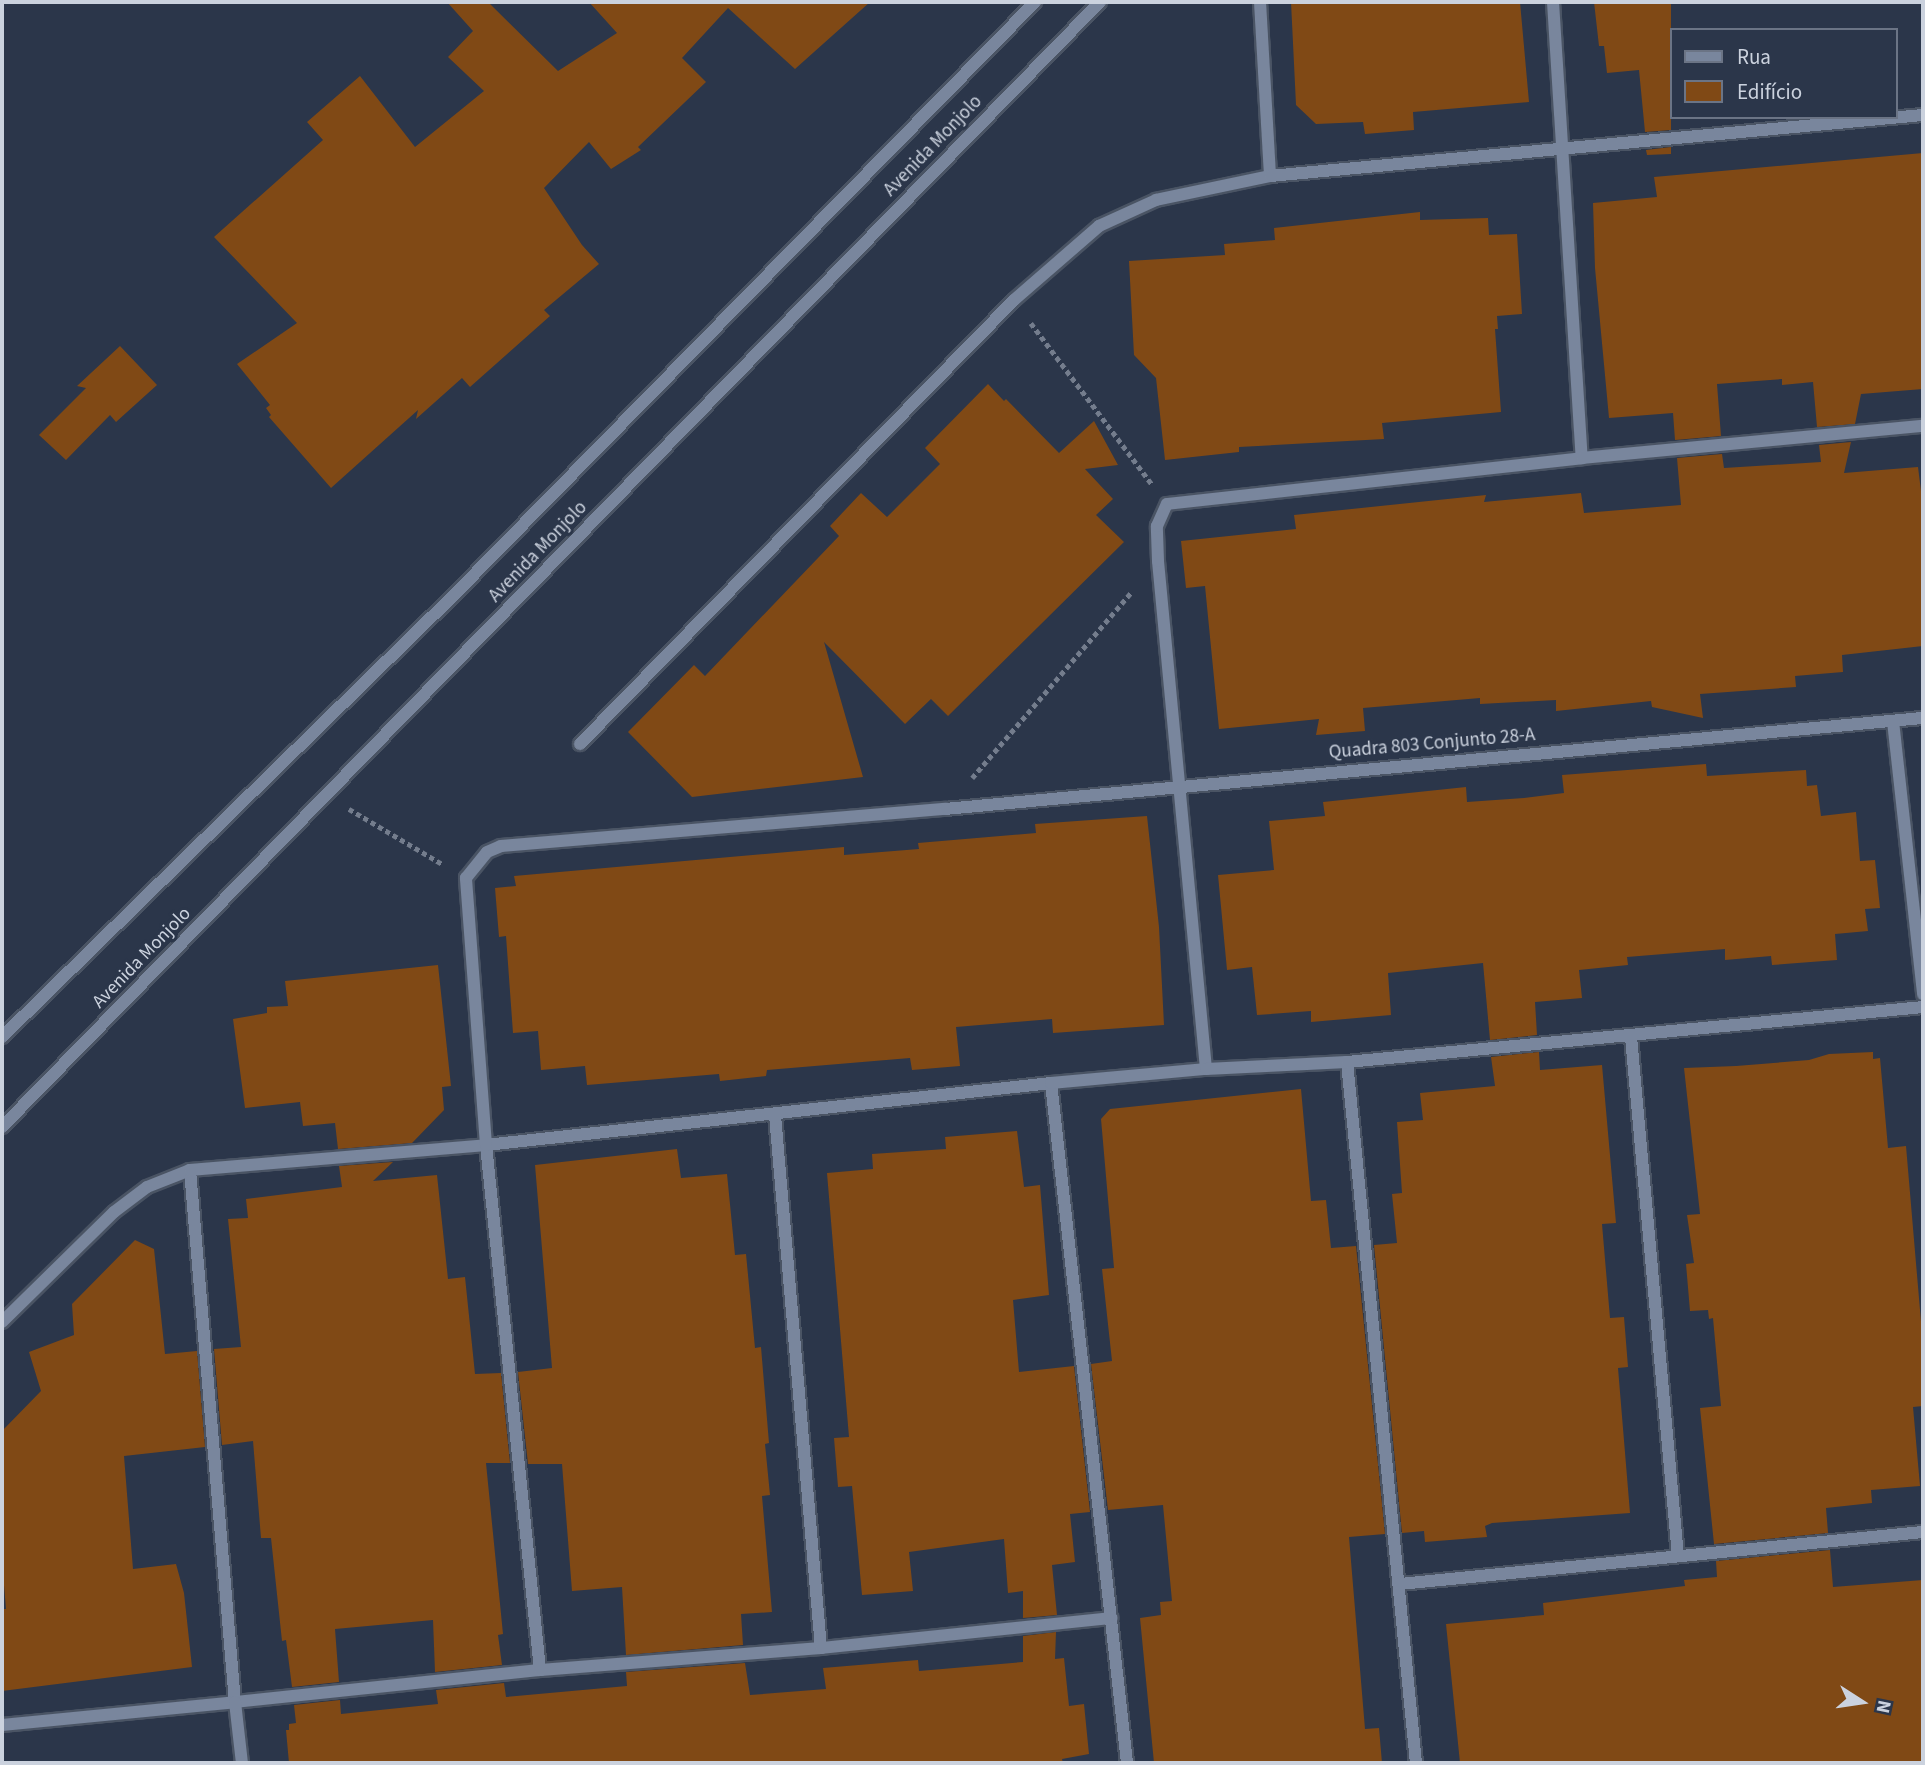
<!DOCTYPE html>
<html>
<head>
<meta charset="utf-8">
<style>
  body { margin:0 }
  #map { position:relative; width:1925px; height:1765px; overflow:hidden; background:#2b364a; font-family:"Source Sans 3",sans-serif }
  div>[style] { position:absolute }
  .building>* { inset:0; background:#804915 }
  .path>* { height:4.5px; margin-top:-2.25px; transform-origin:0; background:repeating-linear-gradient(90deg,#747d8d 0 5px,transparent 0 8.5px) }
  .roads { filter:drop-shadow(2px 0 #4a5464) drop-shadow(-2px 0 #4a5464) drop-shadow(0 2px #4a5464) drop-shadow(0 -2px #4a5464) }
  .minor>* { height:12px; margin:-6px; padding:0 6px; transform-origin:6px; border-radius:6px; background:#79869d }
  span { translate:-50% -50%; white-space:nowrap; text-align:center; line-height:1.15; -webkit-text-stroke:6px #2b364a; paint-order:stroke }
  .street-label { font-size:19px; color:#cbd2de }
  .frame { position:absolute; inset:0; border:4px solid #cbd2de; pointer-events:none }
  .legend { position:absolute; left:1670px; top:28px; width:228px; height:91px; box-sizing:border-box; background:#2b364a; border:2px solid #6b7485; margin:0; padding:9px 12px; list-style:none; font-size:21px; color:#cbd2de }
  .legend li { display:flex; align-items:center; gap:14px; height:35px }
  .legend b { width:35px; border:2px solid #6b7485 }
  .north { position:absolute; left:1827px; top:1667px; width:70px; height:70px; -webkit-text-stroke:5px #2b364a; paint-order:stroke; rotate:102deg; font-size:19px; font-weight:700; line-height:28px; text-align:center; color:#cbd2de }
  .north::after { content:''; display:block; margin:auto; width:24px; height:32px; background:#cbd2de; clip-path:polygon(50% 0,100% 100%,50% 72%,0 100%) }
</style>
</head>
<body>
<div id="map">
  <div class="building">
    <i style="clip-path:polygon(447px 2px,488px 2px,558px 71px,617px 33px,589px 2px,870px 2px,795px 69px,728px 8px,682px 58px,706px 82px,638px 147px,641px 150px,611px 169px,589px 142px,544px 188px,582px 245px,599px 264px,544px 310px,550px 316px,470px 387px,462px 378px,416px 419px,418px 410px,331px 488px,269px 417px,271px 415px,266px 408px,270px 405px,237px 364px,297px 323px,214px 237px,323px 140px,307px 122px,360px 76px,415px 147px,484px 91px,448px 57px,473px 31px)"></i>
    <i style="clip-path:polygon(1291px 2px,1520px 2px,1529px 102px,1413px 112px,1414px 130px,1365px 134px,1363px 122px,1316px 124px,1296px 105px)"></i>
    <i style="clip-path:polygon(1594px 2px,1671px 2px,1671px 130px,1645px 132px,1639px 70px,1607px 73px,1604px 46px,1599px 46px)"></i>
    <i style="clip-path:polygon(1671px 147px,1671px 154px,1647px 155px,1646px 150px)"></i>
    <i style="clip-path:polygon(1923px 153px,1923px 389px,1861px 394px,1855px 424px,1817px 427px,1813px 382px,1782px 385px,1782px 379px,1717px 384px,1721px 436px,1675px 440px,1673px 413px,1609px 418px,1595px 268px,1593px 203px,1657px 197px,1654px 177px)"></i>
    <i style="clip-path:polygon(1420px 212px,1420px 220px,1488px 218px,1489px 235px,1517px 234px,1522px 314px,1497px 316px,1498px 329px,1495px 329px,1501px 412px,1382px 423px,1384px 439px,1239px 447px,1239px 452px,1165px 460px,1156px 378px,1134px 355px,1129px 261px,1225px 255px,1224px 244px,1275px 240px,1274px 228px)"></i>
    <i style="clip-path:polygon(120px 346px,157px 385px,116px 422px,110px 415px,66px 460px,39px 435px,86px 388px,77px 386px)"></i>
    <i style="clip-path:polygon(988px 384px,1004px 401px,1006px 399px,1059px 453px,1094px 421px,1118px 465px,1085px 469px,1113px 499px,1096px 515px,1124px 542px,948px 716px,931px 699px,905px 724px,824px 642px,863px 777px,692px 797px,628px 732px,694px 665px,705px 676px,839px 536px,830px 526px,861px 493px,887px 517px,940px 464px,925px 448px)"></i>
    <i style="clip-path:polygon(1851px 442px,1844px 473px,1918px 467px,1923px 507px,1923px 646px,1842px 655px,1843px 672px,1795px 676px,1796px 687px,1700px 694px,1703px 718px,1652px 707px,1651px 701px,1556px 711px,1556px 700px,1480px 704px,1480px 698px,1363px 708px,1365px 731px,1316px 735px,1319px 719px,1219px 729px,1205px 586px,1186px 588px,1181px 541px,1296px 529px,1294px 515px,1486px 495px,1484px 502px,1581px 493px,1584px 513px,1681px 505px,1677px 458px,1722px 454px,1724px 468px,1821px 462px,1819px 445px)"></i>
    <i style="clip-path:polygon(1706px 764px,1707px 776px,1806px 770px,1807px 786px,1817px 785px,1821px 816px,1856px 812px,1860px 861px,1875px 860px,1880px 908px,1865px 909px,1868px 931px,1835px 934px,1837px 960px,1772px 965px,1771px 956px,1725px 960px,1725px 949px,1627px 957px,1628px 965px,1579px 970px,1582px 998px,1535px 1002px,1537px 1035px,1490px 1040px,1483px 963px,1388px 973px,1391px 1015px,1311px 1022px,1311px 1011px,1257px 1015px,1252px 967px,1227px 970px,1218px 875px,1274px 870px,1269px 821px,1325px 816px,1323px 802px,1466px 787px,1467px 802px,1524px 798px,1564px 793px,1562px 775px)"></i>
    <i style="clip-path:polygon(1147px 816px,1159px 927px,1164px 1025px,1053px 1033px,1052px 1019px,956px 1027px,960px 1066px,912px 1070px,910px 1058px,767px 1070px,766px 1076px,720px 1081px,719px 1074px,587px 1085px,585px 1066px,541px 1070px,538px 1031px,513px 1033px,506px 936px,499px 937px,495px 888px,516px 886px,514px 876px,844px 847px,844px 855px,919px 849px,918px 843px,1036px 833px,1035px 824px)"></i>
    <i style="clip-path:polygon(438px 965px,451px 1086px,442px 1087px,444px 1110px,412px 1143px,338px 1149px,335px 1123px,303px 1126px,300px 1102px,245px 1108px,233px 1019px,267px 1013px,267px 1007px,288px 1006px,285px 981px)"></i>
    <i style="clip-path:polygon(1539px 1052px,1540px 1070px,1602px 1065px,1616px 1223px,1602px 1224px,1610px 1318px,1624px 1317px,1628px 1367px,1618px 1368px,1630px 1513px,1492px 1523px,1485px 1526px,1487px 1537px,1425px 1542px,1424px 1531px,1402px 1533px,1374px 1245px,1397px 1243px,1392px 1194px,1402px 1193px,1397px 1122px,1423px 1120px,1420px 1093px,1495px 1086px,1491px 1057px)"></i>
    <i style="clip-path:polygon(1873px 1052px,1873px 1059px,1880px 1058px,1888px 1148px,1906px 1146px,1923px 1345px,1923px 1406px,1913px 1407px,1920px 1486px,1871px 1490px,1872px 1503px,1826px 1508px,1828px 1533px,1714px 1544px,1700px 1408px,1721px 1406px,1713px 1318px,1709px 1319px,1708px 1310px,1690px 1311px,1686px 1264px,1694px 1263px,1687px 1215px,1700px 1214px,1684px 1068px,1736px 1066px,1809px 1060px,1829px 1054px)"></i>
    <i style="clip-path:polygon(1301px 1089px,1311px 1201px,1326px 1200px,1331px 1248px,1356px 1246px,1385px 1534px,1349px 1537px,1365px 1729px,1379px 1728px,1382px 1763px,1154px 1763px,1140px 1618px,1161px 1615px,1160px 1602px,1172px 1601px,1163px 1505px,1108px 1510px,1091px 1364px,1112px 1361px,1102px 1269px,1114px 1268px,1101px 1119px,1110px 1109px)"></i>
    <i style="clip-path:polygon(1017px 1131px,1024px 1187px,1040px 1185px,1049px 1295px,1013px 1300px,1019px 1372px,1074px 1366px,1090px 1512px,1070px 1514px,1075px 1562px,1052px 1565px,1057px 1615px,1023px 1618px,1023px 1591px,1008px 1593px,1004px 1539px,909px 1552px,913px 1591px,862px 1595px,852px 1486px,838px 1487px,834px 1438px,849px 1437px,827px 1173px,873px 1169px,872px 1154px,946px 1149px,945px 1137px)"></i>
    <i style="clip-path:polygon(677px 1149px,681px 1178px,727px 1174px,735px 1255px,746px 1254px,755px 1348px,761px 1347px,769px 1443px,765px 1444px,770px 1495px,762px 1496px,772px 1612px,741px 1614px,743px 1645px,626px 1655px,622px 1587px,572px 1591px,562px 1464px,528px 1464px,518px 1372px,552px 1368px,535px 1165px)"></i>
    <i style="clip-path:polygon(393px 1162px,373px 1181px,437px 1175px,448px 1279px,465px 1277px,475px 1374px,501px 1373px,510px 1463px,486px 1463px,503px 1634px,498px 1635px,502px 1665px,435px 1672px,433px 1620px,335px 1629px,339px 1682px,292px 1687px,286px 1640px,282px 1641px,271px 1538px,261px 1538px,253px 1441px,222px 1445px,214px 1349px,241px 1347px,228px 1219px,248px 1218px,246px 1199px,342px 1187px,339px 1166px)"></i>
    <i style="clip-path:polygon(135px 1240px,154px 1249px,165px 1354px,197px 1351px,205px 1447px,124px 1456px,133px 1569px,176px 1564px,184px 1593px,192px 1667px,2px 1691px,2px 1609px,6px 1609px,2px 1561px,2px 1431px,41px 1391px,29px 1352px,74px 1335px,72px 1304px)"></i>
    <i style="clip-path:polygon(1830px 1550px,1833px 1587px,1923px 1580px,1923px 1763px,1460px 1763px,1446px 1624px,1544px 1615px,1543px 1603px,1685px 1586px,1684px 1580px,1717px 1577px,1716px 1561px)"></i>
    <i style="clip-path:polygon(1056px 1632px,1055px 1659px,1064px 1658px,1069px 1706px,1084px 1704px,1089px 1754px,1062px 1759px,1063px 1763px,289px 1763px,286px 1730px,289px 1730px,289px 1724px,296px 1723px,294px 1705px,340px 1700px,341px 1714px,438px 1704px,436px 1690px,504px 1683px,506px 1697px,627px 1686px,626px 1672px,745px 1663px,750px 1695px,826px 1689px,823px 1668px,918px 1660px,919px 1671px,1023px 1662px,1023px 1636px)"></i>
  </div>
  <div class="path">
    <i style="left:1031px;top:323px;width:201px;rotate:53.1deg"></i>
    <i style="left:972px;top:778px;width:246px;rotate:-49.4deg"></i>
    <i style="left:349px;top:809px;width:110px;rotate:30.5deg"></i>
  </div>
  <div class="roads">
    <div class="minor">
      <i style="left:1260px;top:2px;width:174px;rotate:86.7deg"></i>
      <i style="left:1553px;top:2px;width:457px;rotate:86.4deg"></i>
      <i style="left:1893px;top:721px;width:275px;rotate:83.7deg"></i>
      <i style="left:580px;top:744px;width:621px;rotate:-45.65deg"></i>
      <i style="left:1014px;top:300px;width:113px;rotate:-41deg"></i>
      <i style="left:1099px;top:226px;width:63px;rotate:-24.5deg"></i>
      <i style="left:1156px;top:200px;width:116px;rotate:-11.9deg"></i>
      <i style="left:1270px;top:176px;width:656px;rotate:-5.34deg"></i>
      <i style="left:2px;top:1037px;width:629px;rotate:-44.36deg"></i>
      <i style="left:452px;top:597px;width:833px;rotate:-45.58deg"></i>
      <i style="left:1631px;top:1037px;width:521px;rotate:84.83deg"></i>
      <i style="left:1347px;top:1062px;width:704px;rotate:84.38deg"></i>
      <i style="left:1206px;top:1069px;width:510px;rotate:-95.4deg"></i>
      <i style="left:1158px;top:561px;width:35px;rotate:-92deg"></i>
      <i style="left:1157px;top:526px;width:24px;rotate:-66deg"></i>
      <i style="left:1167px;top:504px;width:418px;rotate:-6.3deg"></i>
      <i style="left:1582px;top:458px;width:342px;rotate:-5.4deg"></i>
      <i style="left:1051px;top:1083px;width:684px;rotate:83.62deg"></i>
      <i style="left:775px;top:1115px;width:535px;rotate:85.07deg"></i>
      <i style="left:2px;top:1127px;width:1572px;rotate:-45.7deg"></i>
      <i style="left:190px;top:1170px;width:534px;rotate:85.17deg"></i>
      <i style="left:235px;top:1702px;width:307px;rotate:-6deg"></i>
      <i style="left:540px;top:1670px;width:282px;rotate:-4.5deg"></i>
      <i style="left:821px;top:1648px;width:292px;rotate:-5.9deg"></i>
      <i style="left:2px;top:1322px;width:157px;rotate:-44.5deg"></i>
      <i style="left:114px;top:1212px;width:41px;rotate:-37.1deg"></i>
      <i style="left:147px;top:1187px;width:46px;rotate:-21.6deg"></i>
      <i style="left:190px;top:1170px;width:297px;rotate:-4.8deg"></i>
      <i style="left:486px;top:1145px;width:568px;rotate:-6.26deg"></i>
      <i style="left:1051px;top:1083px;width:156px;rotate:-5.2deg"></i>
      <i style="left:1206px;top:1069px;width:141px;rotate:-2.8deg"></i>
      <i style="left:1347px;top:1062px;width:579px;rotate:-5.45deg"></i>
      <i style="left:1400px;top:1584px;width:526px;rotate:-5.68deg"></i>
      <i style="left:540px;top:1670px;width:528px;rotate:-95.87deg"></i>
      <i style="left:486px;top:1145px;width:268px;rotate:-94.3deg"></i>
      <i style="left:466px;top:878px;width:33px;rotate:-51deg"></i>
      <i style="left:487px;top:852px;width:15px;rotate:-23deg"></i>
      <i style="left:501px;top:846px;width:446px;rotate:-4.8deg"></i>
      <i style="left:945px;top:809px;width:982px;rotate:-5.32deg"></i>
      <i style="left:2px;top:1725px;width:234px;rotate:-5.6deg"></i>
      <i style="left:235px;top:1702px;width:61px;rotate:83.5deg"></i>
    </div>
  </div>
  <div class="street-label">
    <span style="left:933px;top:146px;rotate:-46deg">Avenida Monjolo</span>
    <span style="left:538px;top:552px;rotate:-46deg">Avenida Monjolo</span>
    <span style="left:1432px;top:744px;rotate:-5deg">Quadra 803 Conjunto 28-A</span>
    <span style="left:142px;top:958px;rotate:-46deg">Avenida Monjolo</span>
  </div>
  <div class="frame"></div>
  <ul class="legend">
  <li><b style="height:9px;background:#79869d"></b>Rua</li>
  <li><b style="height:19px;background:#804915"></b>Edifício</li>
  </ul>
  <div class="north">N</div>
</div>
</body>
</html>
